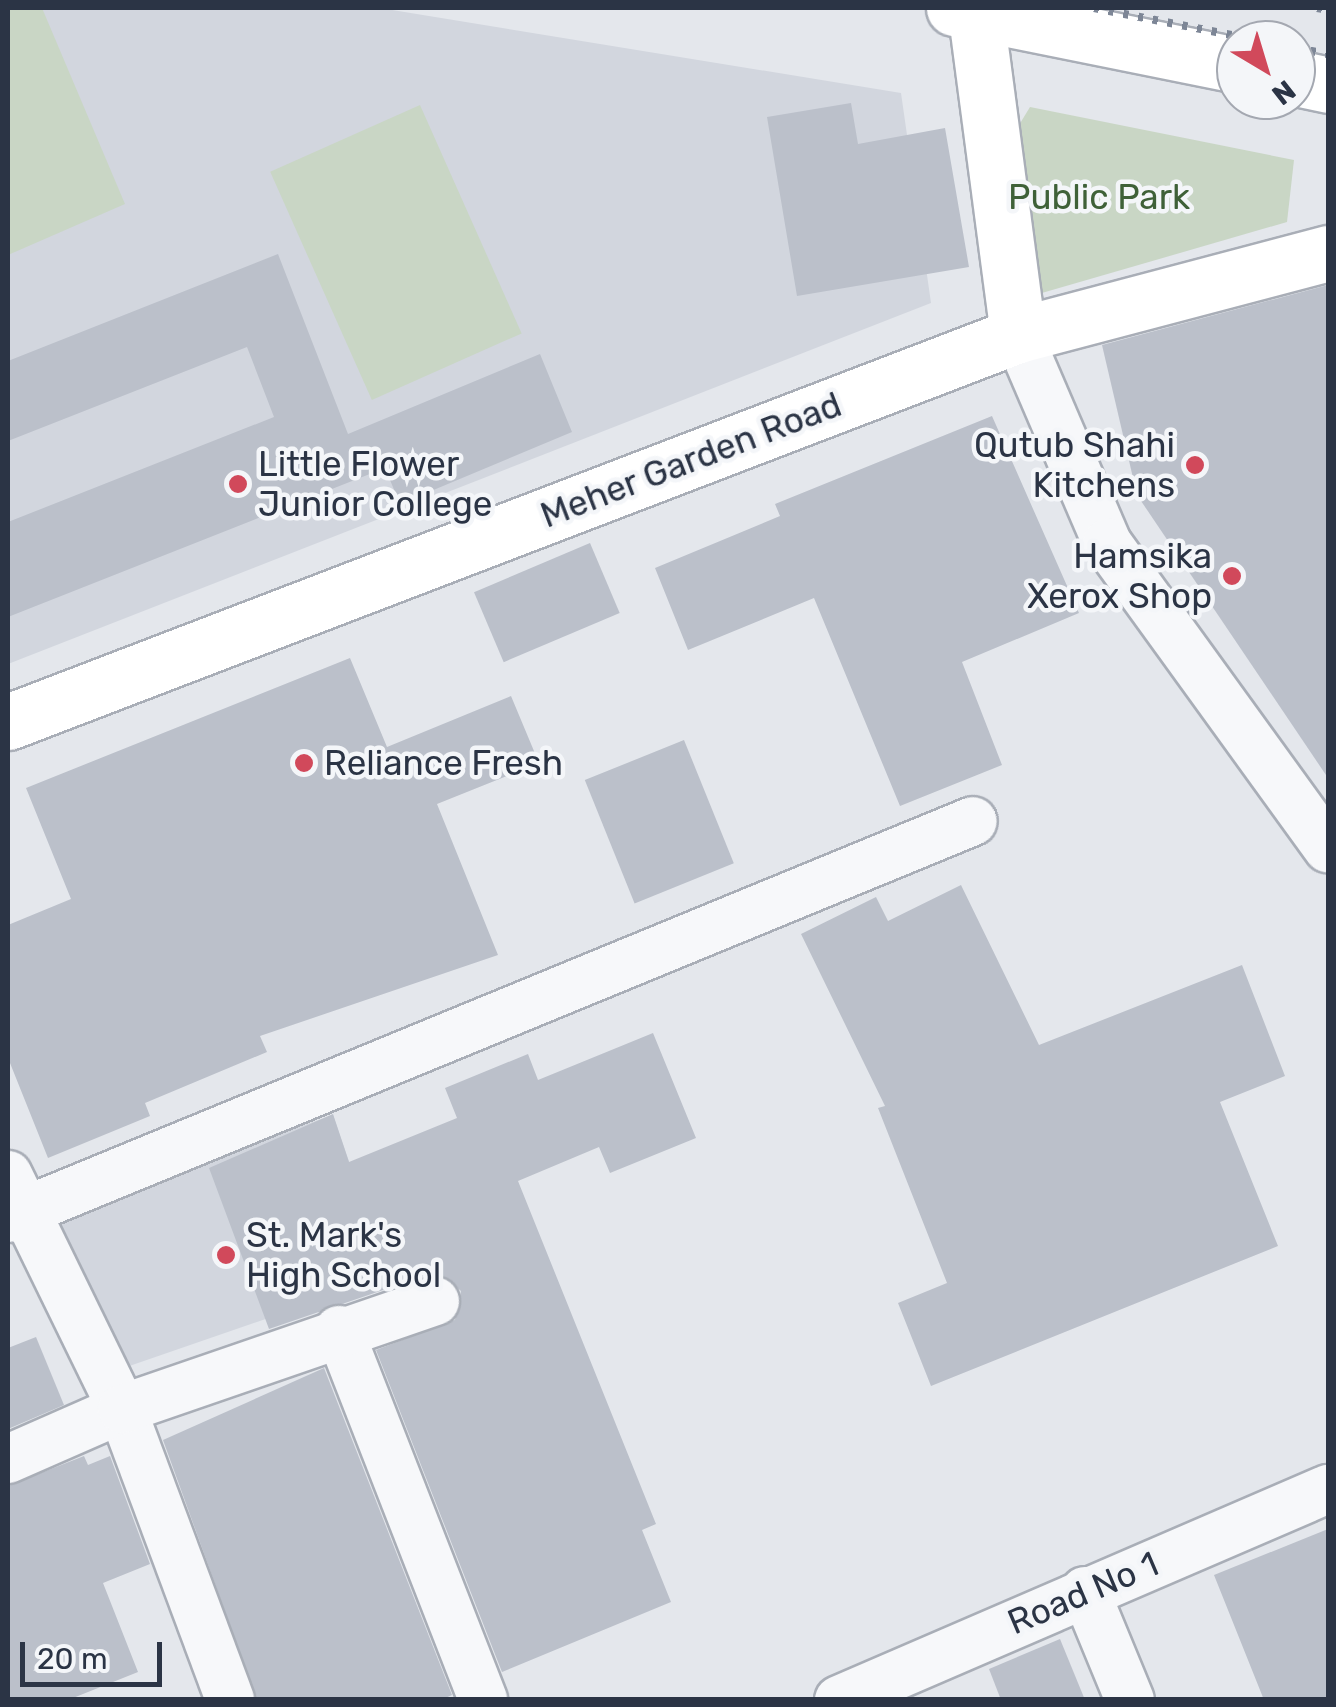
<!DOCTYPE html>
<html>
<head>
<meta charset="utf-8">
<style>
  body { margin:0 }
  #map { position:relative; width:1336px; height:1707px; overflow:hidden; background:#e4e7ec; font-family:Rubik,sans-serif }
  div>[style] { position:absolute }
  .built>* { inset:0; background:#d2d6de; transform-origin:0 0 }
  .green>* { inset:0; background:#c9d6c5; transform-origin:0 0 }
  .building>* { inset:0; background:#bbc0ca; transform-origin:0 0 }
  .roads { filter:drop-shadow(2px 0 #a9aeb7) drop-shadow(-2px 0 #a9aeb7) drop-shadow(0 2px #a9aeb7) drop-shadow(0 -2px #a9aeb7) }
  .street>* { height:48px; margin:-24px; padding:0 24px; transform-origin:24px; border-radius:24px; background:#f7f8fa }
  .secondary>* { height:55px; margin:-27.5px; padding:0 27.5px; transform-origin:27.5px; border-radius:27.5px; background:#fff }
  .primary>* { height:55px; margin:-27.5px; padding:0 27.5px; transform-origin:27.5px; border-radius:27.5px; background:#fff }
  .rail>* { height:8px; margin-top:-4px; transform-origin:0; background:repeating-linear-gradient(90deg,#7d8696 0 5px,transparent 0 15px) }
  .dots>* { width:28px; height:28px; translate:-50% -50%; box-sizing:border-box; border:5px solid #f4f6f9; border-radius:50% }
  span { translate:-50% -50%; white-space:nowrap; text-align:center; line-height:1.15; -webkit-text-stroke:9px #f4f6f9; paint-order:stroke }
  .park-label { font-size:35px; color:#3f6138 }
  .poi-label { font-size:35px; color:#2b3445 }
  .right { translate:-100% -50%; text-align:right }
  .left { translate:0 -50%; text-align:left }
  .street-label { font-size:35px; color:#2b3445 }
  .frame { position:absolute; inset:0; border:10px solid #2b3445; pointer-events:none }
  .north { position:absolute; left:1216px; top:20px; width:100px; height:100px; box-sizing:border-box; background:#f4f6f9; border:2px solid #a4a8b1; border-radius:50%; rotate:142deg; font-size:28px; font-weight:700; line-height:40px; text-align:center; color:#2b3445 }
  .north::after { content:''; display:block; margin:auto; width:35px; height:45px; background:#d1495b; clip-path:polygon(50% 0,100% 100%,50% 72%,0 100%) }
  .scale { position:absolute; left:20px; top:1642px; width:142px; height:45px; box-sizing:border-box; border:5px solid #2b3445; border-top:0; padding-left:12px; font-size:30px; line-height:35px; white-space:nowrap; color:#2b3445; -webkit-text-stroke:8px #f4f6f9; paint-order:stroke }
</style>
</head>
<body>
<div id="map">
  <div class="built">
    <i style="clip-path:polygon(8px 8px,380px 8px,901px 93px,931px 303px,8px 664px)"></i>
    <i style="left:333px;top:1115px;width:171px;height:298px;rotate:71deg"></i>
  </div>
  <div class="green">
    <i style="clip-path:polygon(8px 8px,42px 8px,125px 204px,8px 255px)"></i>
    <i style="left:420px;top:105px;width:250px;height:164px;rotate:66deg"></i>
    <i style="clip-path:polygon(1030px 107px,1294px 160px,1287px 222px,1028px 297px,1016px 130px)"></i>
  </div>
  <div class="building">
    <i style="clip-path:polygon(851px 103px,858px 144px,945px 128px,969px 267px,797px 296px,767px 117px)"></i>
    <i style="clip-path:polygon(278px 254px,348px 434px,540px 354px,572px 432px,400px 504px,385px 468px,8px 617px,8px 522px,274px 417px,247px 347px,8px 441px,8px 361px)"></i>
    <i style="clip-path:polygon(1328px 285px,1328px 778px,1137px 495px,1102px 345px)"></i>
    <i style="clip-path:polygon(992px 416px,1079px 613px,962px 662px,1002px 765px,900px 806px,814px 598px,688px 650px,655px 568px,780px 516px,775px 504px)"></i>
    <i style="left:590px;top:543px;width:76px;height:126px;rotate:67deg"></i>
    <i style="clip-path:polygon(350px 658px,387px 747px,511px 696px,539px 763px,437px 804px,498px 955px,260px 1036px,267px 1052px,145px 1103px,150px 1116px,48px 1158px,8px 1058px,8px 925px,71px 899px,26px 788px)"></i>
    <i style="left:684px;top:740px;width:133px;height:107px;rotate:68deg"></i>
    <i style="clip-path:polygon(961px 885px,1039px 1045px,1242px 965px,1285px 1076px,1220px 1102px,1278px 1246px,931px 1386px,898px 1303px,947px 1283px,878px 1108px,885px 1106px,801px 934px,876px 897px,888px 921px)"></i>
    <i style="clip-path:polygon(653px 1033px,696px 1138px,610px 1173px,599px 1147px,518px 1181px,656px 1524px,642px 1530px,671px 1602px,502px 1672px,376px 1350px,455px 1320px,461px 1291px,441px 1274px,427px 1275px,269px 1329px,209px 1168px,333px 1114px,349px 1162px,457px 1118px,445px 1088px,528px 1054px,538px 1080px)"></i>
    <i style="clip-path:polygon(36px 1337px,64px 1405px,8px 1429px,8px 1348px)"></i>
    <i style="clip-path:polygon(324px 1368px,452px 1695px,441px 1700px,257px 1700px,163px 1440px)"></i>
    <i style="clip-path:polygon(84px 1456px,88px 1465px,110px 1456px,150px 1564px,103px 1583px,138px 1672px,68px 1700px,8px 1700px,8px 1486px)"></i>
    <i style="clip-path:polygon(1328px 1529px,1328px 1700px,1264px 1700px,1214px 1575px)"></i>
    <i style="clip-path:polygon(1060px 1639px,1085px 1700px,1001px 1700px,989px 1669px)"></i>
  </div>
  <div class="roads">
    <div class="street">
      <i style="left:1018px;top:335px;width:226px;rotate:66.8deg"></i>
      <i style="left:1107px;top:543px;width:377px;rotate:54.1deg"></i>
      <i style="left:8px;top:1175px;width:260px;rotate:64deg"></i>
      <i style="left:122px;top:1409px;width:310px;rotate:69.6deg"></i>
      <i style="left:8px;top:1218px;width:1043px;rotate:-22.36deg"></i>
      <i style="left:339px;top:1330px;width:397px;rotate:68.7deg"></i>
      <i style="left:8px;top:1459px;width:124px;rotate:-23.7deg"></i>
      <i style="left:122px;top:1409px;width:331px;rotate:-19deg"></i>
      <i style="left:1085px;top:1591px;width:118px;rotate:67.6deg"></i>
      <i style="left:839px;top:1700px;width:533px;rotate:-23.34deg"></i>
    </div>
    <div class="secondary">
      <i style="left:975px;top:8px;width:330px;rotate:82.5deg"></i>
      <i style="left:8px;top:722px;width:1082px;rotate:-20.97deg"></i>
      <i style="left:1018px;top:335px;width:321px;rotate:-14.8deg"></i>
    </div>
    <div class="primary">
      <i style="left:954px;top:8px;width:288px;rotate:11.4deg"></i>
      <i style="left:1296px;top:78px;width:33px;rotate:12deg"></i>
    </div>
  </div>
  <div class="rail">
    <i style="left:1094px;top:8px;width:166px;rotate:11.1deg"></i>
    <i style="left:1317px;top:8px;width:11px;rotate:10deg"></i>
    <i style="left:1296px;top:48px;width:33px;rotate:11deg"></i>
  </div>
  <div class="dots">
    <i style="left:1195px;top:465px;background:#d1495b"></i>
    <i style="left:238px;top:484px;background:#d1495b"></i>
    <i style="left:1232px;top:576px;background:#d1495b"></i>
    <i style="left:304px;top:763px;background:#d1495b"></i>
    <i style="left:226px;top:1255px;background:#d1495b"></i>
  </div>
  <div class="park-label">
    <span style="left:1099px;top:197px">Public Park</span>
  </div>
  <div class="poi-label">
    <span class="right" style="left:1175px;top:465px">Qutub Shahi<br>Kitchens</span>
    <span class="left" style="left:258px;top:484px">Little Flower<br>Junior College</span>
    <span class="right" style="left:1212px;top:576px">Hamsika<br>Xerox Shop</span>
    <span class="left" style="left:324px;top:763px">Reliance Fresh</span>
    <span class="left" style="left:246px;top:1255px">St. Mark's<br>High School</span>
  </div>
  <div class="street-label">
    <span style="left:691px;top:460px;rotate:-21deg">Meher Garden Road</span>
    <span style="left:1083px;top:1593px;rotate:-23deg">Road No 1</span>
  </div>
  <div class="frame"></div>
  <div class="north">N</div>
  <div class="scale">20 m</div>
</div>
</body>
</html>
